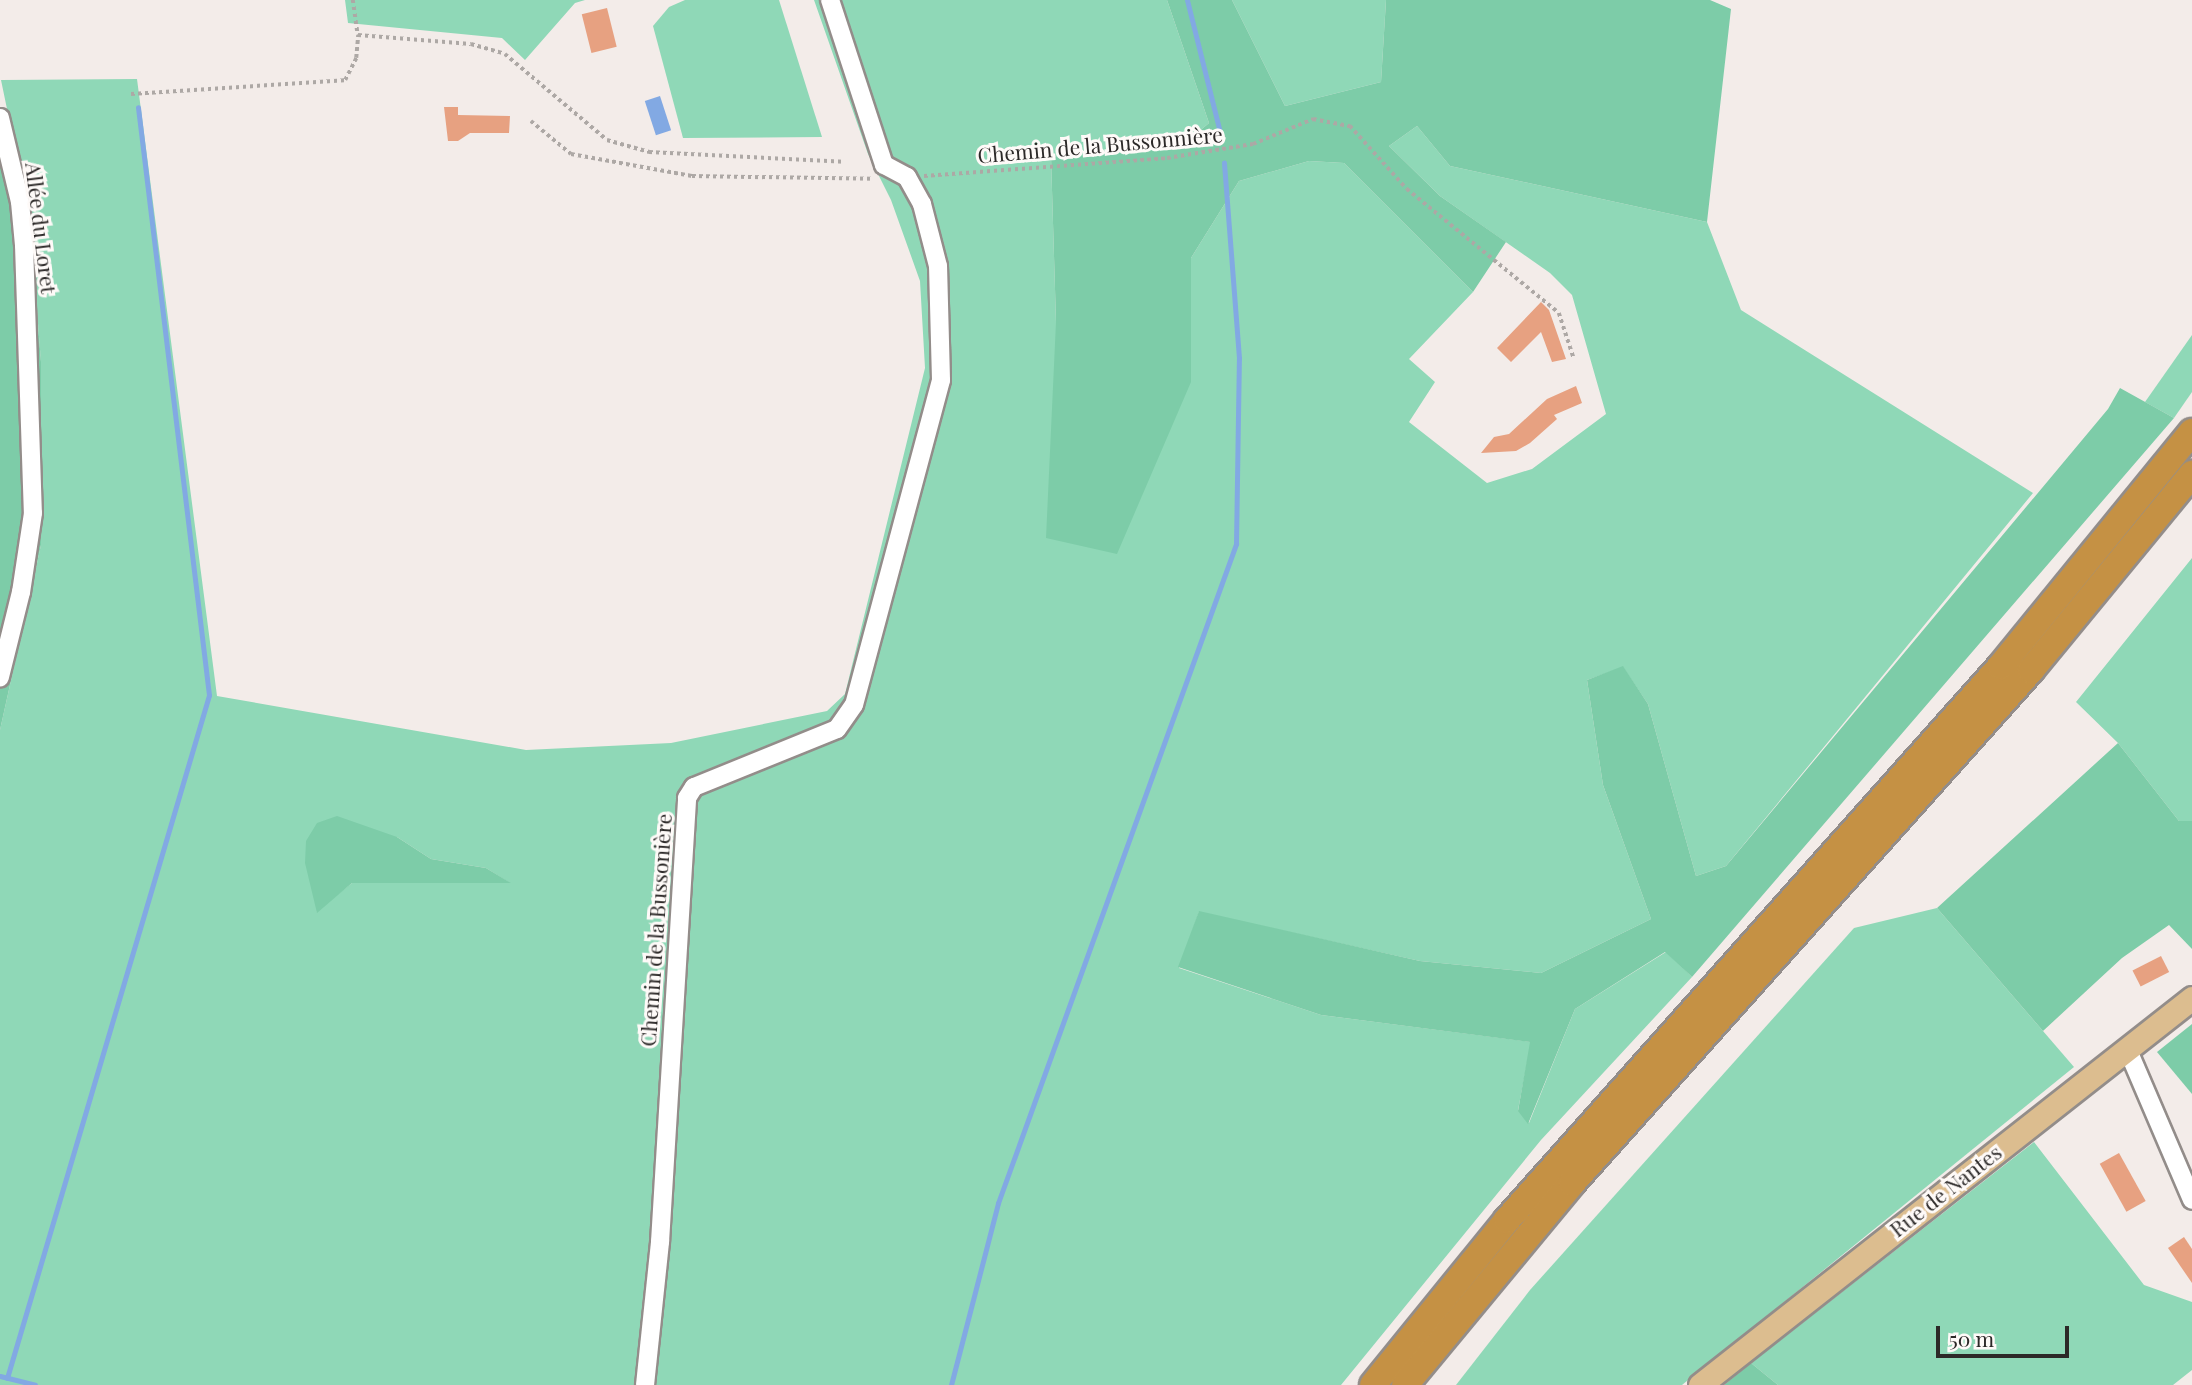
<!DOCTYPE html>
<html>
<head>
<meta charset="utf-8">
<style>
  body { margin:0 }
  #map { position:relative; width:2192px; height:1385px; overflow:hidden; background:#f3ece9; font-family:"Playfair Display",serif }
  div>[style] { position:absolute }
  .green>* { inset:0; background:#8fd8b7 }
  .forest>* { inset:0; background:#7dcca8 }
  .water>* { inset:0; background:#82a9e3; transform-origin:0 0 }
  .stream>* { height:5px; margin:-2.5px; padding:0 2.5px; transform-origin:2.5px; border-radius:2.5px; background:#82a9e3 }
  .building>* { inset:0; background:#e7a181; transform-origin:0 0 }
  .path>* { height:3.5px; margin-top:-1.75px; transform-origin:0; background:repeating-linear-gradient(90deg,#ada8a5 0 3.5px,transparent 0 7px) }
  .roads { filter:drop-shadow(2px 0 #938d8a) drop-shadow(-2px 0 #938d8a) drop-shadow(0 2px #938d8a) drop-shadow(0 -2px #938d8a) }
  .minor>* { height:18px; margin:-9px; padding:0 9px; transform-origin:9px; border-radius:9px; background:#fff }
  .major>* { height:23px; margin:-11.5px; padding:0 11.5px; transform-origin:11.5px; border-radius:11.5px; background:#dcbd8f }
  .highway>* { height:26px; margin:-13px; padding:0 13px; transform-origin:13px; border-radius:13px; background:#c59144 }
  span { translate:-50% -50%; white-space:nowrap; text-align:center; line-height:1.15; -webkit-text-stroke:6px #fefaf8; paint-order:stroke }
  .street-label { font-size:21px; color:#2c2928 }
  .scale { position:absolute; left:1936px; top:1326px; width:133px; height:32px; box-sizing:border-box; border:4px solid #2c2928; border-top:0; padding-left:9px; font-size:21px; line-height:24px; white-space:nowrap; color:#2c2928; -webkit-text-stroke:5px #fefaf8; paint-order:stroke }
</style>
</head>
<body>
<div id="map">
  <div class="green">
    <i style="clip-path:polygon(345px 0,585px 0,575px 3px,525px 60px,502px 38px,348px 23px)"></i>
    <i style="clip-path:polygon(685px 0,779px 0,822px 137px,683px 138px,653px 26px,669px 7px)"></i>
    <i style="clip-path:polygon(evenodd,814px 0,1167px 0,1209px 123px,1190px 139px,1051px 157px,1056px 322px,1191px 382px,1191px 258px,1239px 181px,1309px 161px,1344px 163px,1473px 292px,1409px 359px,1435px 382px,1409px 422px,1487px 483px,1532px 469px,1606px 414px,1572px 295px,1550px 273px,1440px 196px,1389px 146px,1417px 126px,1450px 166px,1707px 222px,1741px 310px,2033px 493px,1726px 866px,1696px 876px,1648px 704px,1623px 667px,1587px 680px,1603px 785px,1651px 919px,1541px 973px,1420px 961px,1199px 912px,1179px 968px,1321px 1015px,1531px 1042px,1518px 1110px,1529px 1123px,1575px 1009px,1666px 952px,1692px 977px,1541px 1140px,1341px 1385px,0 1385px,0 730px,41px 545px,41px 362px,30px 220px,1px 80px,137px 79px,217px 696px,526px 750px,671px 743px,827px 711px,845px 694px,925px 368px,920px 281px,891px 200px,868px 154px,814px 0,397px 837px,431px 859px,486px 868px,510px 883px,352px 883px,316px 912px,397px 837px)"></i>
    <i style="clip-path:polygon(1232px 0,1386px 0,1381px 82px,1285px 106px)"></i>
    <i style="clip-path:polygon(2192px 335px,2192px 392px,2174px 418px,2145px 402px)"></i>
    <i style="clip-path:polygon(2192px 558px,2192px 821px,2179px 821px,2118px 743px,2076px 702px)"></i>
    <i style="clip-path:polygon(1937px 908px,2074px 1067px,1682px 1385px,1456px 1385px,1530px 1290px,1854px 928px)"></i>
    <i style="clip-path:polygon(2034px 1142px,2144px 1285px,2192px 1302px,2192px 1370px,2173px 1385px,1778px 1385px,1751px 1363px)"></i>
  </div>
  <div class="forest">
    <i style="clip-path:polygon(1167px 0,1232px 0,1285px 106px,1381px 82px,1386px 0,1710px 0,1731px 9px,1707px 222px,1450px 166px,1417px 126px,1389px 146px,1440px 196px,1506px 242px,1473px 292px,1344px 163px,1309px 161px,1239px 181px,1191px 258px,1191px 382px,1117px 554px,1046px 538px,1056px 322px,1051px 157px,1190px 139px,1209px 123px)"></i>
    <i style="clip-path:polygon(19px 155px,30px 220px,41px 362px,41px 545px,0 730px,0 157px)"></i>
    <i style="clip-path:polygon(2120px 388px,2174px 418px,1692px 977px,1665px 952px,1575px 1009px,1528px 1124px,1518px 1111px,1530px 1042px,1321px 1015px,1178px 967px,1199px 911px,1420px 961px,1541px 973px,1651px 919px,1603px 785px,1587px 680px,1623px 666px,1648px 704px,1696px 876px,1726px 866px,2108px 409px)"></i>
    <i style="clip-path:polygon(2118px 743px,2179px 821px,2192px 821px,2192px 949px,2169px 925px,2122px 958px,2043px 1031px,1937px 908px)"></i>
    <i style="clip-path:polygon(337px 816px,397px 837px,431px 859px,486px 868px,511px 883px,352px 883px,317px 913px,305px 863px,306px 841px,317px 823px)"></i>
    <i style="clip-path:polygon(2192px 1024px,2192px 1094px,2157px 1052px)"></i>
    <i style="clip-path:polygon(1751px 1363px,1778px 1385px,1724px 1385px)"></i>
  </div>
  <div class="water">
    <i style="left:660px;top:96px;width:36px;height:16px;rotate:72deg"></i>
  </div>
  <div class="stream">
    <i style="left:1187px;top:0;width:140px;rotate:76deg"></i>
    <i style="left:0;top:1376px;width:36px;rotate:14deg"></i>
    <i style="left:7px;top:1378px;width:712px;rotate:-73.52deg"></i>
    <i style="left:209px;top:695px;width:592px;rotate:-96.89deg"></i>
    <i style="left:951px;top:1385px;width:188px;rotate:-75.5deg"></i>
    <i style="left:998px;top:1203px;width:701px;rotate:-70.14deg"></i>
    <i style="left:1236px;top:544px;width:186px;rotate:-89.1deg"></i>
    <i style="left:1239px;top:358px;width:196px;rotate:-94.4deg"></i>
  </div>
  <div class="building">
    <i style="left:607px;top:8px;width:40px;height:26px;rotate:76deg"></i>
    <i style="clip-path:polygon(444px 107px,458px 107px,458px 115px,510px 116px,509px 133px,470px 133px,458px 141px,448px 141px)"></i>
    <i style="clip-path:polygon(1541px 302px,1549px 310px,1566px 359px,1552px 362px,1541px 332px,1511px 362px,1497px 348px)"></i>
    <i style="clip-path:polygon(1576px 386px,1582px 403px,1554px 415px,1557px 419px,1530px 443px,1516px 451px,1481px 453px,1494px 437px,1509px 434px,1547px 399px)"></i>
    <i style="left:2161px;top:956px;width:18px;height:32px;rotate:63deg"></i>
    <i style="left:2119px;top:1153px;width:55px;height:22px;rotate:61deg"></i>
    <i style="clip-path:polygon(2184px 1237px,2192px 1249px,2192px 1283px,2168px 1248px)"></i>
  </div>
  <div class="path">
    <i style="left:353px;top:0;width:35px;rotate:82deg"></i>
    <i style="left:358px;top:35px;width:113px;rotate:4.6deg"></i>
    <i style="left:471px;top:44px;width:35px;rotate:16deg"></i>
    <i style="left:505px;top:54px;width:133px;rotate:40.1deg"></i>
    <i style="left:607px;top:140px;width:44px;rotate:15.9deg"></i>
    <i style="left:649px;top:152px;width:195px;rotate:2.9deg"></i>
    <i style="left:131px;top:94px;width:214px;rotate:-3.7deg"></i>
    <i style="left:345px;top:80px;width:25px;rotate:-63deg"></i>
    <i style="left:356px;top:58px;width:23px;rotate:-85deg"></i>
    <i style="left:531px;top:121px;width:52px;rotate:39.5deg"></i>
    <i style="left:571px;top:154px;width:123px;rotate:10.3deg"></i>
    <i style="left:692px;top:176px;width:182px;rotate:0.9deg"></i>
    <i style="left:924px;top:176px;width:244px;rotate:-4.2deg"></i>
    <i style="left:1167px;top:158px;width:87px;rotate:-9.2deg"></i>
    <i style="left:1253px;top:144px;width:65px;rotate:-22.6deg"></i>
    <i style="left:1313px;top:119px;width:38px;rotate:11deg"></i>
    <i style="left:1350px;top:126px;width:85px;rotate:47.9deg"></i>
    <i style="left:1407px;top:189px;width:196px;rotate:39.2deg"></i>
    <i style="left:1559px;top:313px;width:48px;rotate:71.9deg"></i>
  </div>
  <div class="roads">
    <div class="minor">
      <i style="left:0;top:118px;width:86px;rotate:76.6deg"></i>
      <i style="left:20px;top:202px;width:43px;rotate:84.7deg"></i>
      <i style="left:24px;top:245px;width:268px;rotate:88.1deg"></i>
      <i style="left:33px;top:513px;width:80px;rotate:98.6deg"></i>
      <i style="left:21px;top:592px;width:88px;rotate:103.9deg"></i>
      <i style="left:2127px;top:1048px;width:165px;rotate:66.8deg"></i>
      <i style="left:645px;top:1385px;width:144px;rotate:-84deg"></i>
      <i style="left:660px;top:1242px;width:445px;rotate:-86.5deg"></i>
      <i style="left:687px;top:798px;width:13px;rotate:-58deg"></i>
      <i style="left:694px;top:787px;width:154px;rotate:-22.1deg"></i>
      <i style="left:837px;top:729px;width:29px;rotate:-55deg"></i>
      <i style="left:854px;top:705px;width:336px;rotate:-75deg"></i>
      <i style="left:941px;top:380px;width:114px;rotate:-91.5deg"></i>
      <i style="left:938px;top:266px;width:64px;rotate:-104.5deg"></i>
      <i style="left:922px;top:204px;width:31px;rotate:-119deg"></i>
      <i style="left:907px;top:177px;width:26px;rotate:-152deg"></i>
      <i style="left:884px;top:165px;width:174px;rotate:-108.1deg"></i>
    </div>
    <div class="major">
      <i style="left:1700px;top:1385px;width:626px;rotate:-38.19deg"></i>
    </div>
    <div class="highway">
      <i style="left:1373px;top:1385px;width:213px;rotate:-50.9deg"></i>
      <i style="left:1507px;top:1220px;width:742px;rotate:-48.28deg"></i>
      <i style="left:2001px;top:666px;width:302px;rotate:-50.8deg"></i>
      <i style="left:1405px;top:1385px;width:262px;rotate:-50.4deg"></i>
      <i style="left:1572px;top:1183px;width:688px;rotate:-48.18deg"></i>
      <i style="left:2031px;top:670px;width:254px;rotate:-50.6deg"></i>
    </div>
  </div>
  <div class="street-label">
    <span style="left:1100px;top:144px;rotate:-5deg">Chemin de la Bussonnière</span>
    <span style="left:42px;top:228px;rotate:83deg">Allée du Loret</span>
    <span style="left:655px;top:930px;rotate:-86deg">Chemin de la Bussonière</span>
    <span style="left:1945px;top:1190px;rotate:-38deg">Rue de Nantes</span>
  </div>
  <div class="scale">50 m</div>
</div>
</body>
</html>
